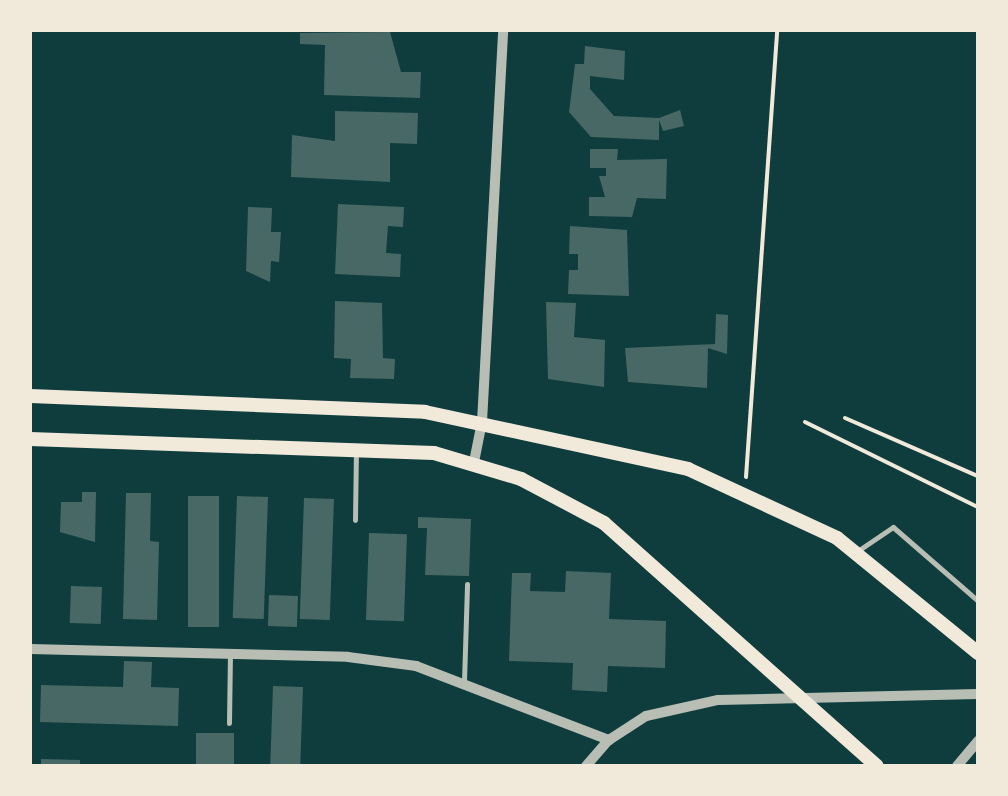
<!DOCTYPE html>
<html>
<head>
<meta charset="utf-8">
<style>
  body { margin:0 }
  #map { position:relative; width:1008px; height:796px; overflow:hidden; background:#0f3d3e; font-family:"DejaVu Sans",sans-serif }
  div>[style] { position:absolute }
  .building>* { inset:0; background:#486865; transform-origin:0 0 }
  .path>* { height:4px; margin:-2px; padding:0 2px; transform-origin:2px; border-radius:2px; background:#f1e9da }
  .service>* { height:5px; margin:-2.5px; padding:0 2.5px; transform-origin:2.5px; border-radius:2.5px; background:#b8beb3 }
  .minor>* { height:10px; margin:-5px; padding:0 5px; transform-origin:5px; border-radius:5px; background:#b8beb3 }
  .secondary>* { height:14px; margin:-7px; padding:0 7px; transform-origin:7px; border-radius:7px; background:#f1e9da }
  span { translate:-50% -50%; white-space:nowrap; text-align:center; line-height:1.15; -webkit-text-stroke:10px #f1e9da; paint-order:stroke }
  .frame { position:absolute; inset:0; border:32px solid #f1e9da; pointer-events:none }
</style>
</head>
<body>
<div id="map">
  <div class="building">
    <i style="clip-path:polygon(390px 32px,401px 72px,421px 72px,420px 98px,324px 95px,325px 45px,300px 44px,300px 33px)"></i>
    <i style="clip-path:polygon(585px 46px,625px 51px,624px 80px,590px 76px,590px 89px,614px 116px,659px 118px,680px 110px,684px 126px,663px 131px,659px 120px,659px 140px,591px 137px,569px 112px,575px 64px,584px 64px)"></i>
    <i style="clip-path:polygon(335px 111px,418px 113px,417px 144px,390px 143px,390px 182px,291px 177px,292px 135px,335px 141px)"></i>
    <i style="clip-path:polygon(590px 149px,618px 149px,617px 160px,667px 159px,666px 199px,637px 198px,632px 217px,589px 216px,589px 197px,605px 197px,599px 176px,606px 176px,606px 168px,590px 168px)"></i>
    <i style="clip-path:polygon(338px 204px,404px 207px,403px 227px,388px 226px,386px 253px,401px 254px,400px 277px,335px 274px)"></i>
    <i style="clip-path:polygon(248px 207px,272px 208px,271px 232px,281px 232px,279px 262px,271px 261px,270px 282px,246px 271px)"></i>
    <i style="clip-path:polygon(570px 226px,627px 230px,629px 296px,568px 294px,569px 270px,578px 270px,578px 254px,569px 254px)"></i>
    <i style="clip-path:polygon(335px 301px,382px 303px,383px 358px,395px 359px,394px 379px,350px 378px,351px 359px,334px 358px)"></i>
    <i style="clip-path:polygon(546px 302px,576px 303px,574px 337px,605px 340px,604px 387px,548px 379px)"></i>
    <i style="clip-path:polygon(716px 314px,728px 315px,727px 354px,708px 348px,707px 388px,628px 382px,625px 348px,715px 344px)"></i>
    <i style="clip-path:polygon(82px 492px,96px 492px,95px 542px,60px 532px,61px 502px,82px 502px)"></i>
    <i style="clip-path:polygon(126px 493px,151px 493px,150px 541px,159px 542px,157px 620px,123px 619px)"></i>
    <i style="left:188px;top:496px;width:31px;height:131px"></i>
    <i style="left:237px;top:496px;width:31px;height:122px;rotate:2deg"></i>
    <i style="left:304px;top:498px;width:30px;height:121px;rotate:2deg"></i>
    <i style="clip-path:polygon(418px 517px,471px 519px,469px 576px,425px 575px,427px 528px,418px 528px)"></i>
    <i style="left:369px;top:533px;width:38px;height:87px;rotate:2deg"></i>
    <i style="clip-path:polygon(566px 571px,611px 573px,609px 619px,666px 621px,665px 668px,608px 666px,607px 692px,572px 690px,573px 663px,509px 661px,512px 573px,531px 573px,530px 591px,565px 592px)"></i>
    <i style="left:71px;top:586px;width:31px;height:37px;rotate:2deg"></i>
    <i style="left:269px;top:595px;width:29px;height:31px;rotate:2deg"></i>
    <i style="clip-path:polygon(124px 661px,152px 662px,151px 687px,179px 688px,178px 726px,40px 722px,41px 685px,123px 687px)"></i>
    <i style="left:273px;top:686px;width:30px;height:80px;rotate:2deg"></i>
    <i style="left:196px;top:733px;width:38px;height:33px"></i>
    <i style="clip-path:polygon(41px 759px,80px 760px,80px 766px,41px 766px)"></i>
  </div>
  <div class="path">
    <i style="left:845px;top:418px;width:145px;rotate:23.6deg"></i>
    <i style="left:805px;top:422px;width:193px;rotate:26.2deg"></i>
    <i style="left:746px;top:477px;width:448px;rotate:-86deg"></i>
  </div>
  <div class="service">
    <i style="left:355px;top:520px;width:68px;rotate:-89.2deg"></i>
    <i style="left:859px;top:550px;width:41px;rotate:-34.1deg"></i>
    <i style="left:893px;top:527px;width:113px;rotate:41deg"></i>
    <i style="left:464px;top:681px;width:97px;rotate:-88.2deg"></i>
    <i style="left:229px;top:723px;width:68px;rotate:-89.2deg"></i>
  </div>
  <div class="minor">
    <i style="left:474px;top:462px;width:41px;rotate:-78.7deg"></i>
    <i style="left:482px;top:422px;width:393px;rotate:-86.9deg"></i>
    <i style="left:30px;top:649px;width:318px;rotate:1.4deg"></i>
    <i style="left:348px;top:657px;width:69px;rotate:7.5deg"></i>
    <i style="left:416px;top:666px;width:207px;rotate:21deg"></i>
    <i style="left:586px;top:766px;width:35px;rotate:-49deg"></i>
    <i style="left:609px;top:740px;width:44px;rotate:-33deg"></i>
    <i style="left:646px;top:716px;width:74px;rotate:-12.5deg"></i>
    <i style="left:718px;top:700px;width:260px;rotate:-1.3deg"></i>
    <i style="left:957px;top:766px;width:33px;rotate:-50deg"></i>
  </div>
  <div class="secondary">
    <i style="left:30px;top:396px;width:395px;rotate:2.3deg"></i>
    <i style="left:425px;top:412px;width:269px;rotate:12.2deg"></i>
    <i style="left:688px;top:469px;width:164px;rotate:24.8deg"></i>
    <i style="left:837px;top:538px;width:182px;rotate:39.2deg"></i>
    <i style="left:30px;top:439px;width:404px;rotate:2deg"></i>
    <i style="left:434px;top:453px;width:91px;rotate:16.6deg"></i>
    <i style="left:521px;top:479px;width:94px;rotate:27.9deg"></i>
    <i style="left:604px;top:523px;width:365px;rotate:41.7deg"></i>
  </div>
  <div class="frame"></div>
</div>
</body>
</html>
